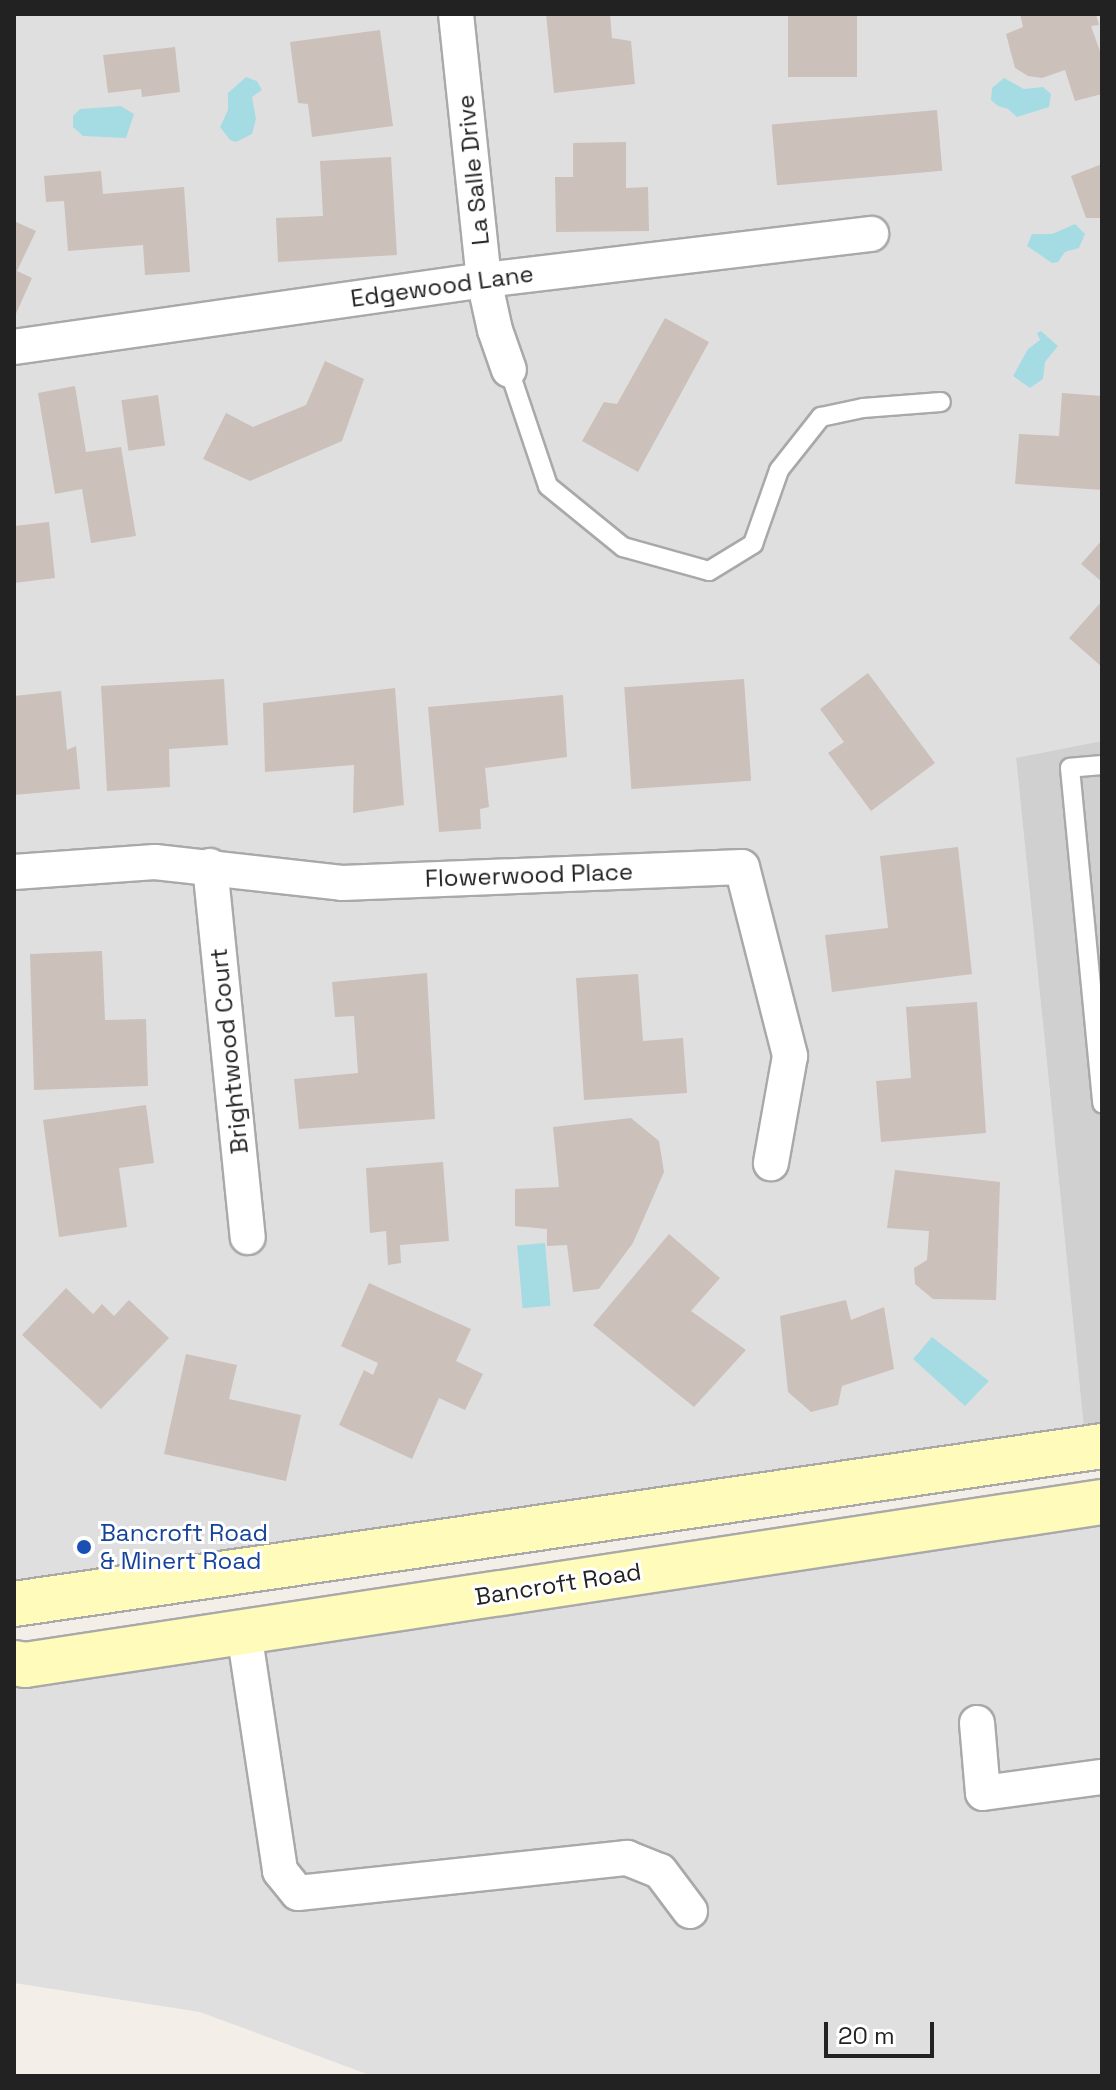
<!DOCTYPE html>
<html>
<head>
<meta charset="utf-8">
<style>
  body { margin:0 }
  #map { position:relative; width:1116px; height:2090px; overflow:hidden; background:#f3eee8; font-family:"Space Grotesk",sans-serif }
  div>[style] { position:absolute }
  .residential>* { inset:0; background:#e0dfdf }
  .religious>* { inset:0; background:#d0d0d0 }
  .water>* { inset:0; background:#a5dce4; transform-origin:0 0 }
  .building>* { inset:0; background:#cbc0ba; transform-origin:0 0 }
  .roads { filter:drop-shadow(2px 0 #a9a9a9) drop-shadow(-2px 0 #a9a9a9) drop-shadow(0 2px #a9a9a9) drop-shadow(0 -2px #a9a9a9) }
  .lane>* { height:18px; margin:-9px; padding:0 9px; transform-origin:9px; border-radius:9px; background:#fff }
  .street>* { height:34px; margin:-17px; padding:0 17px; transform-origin:17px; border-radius:17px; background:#fff }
  .secondary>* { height:44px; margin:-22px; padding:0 22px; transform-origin:22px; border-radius:22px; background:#fffbba }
  .dots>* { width:22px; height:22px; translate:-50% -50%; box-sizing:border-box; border:4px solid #fff; border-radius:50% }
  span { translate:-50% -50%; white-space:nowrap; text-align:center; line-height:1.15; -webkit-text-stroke:6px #fff; paint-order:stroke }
  .street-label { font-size:24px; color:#222 }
  .transit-label { font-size:24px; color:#164399 }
  .left { translate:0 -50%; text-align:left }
  .frame { position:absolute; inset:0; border:16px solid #222; pointer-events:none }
  .scale { position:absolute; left:824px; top:2022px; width:110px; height:36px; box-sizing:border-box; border:4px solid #222; border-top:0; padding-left:10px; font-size:24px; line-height:28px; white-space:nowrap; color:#222; -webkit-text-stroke:6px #fff; paint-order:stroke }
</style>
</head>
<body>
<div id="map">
  <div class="residential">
    <i style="clip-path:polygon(14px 14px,1102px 14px,1102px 741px,1016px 759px,1086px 1449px,14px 1604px)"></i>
    <i style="clip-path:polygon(1102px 1502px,1102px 2076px,372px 2076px,200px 2012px,14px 1983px,14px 1663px)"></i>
  </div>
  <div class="religious">
    <i style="clip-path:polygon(1102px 741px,1102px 1446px,1086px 1449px,1016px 758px)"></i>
  </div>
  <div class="water">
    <i style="clip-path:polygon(246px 77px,257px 81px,262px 90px,252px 97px,256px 119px,252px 134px,236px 142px,230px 140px,220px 127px,228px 110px,228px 93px)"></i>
    <i style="clip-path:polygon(1004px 78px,1024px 89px,1043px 87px,1051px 94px,1049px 107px,1017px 117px,1008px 109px,998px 106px,991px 100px,992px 88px)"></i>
    <i style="clip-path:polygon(121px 106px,134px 114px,126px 138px,83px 136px,73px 127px,73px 116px,80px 109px)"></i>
    <i style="clip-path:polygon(1075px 224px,1085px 234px,1079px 248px,1065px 252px,1058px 262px,1052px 263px,1027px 246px,1032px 234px,1052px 234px)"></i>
    <i style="clip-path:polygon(1041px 331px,1058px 346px,1045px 362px,1043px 379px,1030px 388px,1013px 376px,1028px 349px,1040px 340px,1037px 333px)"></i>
    <i style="left:545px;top:1243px;width:63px;height:28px;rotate:85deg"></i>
    <i style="clip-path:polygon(932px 1337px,989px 1381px,965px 1406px,913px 1359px)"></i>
  </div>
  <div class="building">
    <i style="clip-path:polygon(546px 14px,610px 14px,612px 38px,631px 41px,635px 84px,554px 93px)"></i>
    <i style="left:788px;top:14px;width:69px;height:63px"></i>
    <i style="clip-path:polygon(1020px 14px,1096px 14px,1099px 25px,1091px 26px,1102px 57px,1102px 94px,1075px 101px,1065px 70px,1042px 78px,1028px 76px,1015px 68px,1006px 34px,1023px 27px)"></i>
    <i style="clip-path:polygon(380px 30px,393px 126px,312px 137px,308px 104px,298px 103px,290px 42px)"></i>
    <i style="clip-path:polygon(175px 47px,180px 92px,142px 97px,141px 89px,108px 93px,103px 55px)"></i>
    <i style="left:937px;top:110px;width:61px;height:166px;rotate:85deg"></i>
    <i style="clip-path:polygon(626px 142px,626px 188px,648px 187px,649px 231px,556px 232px,555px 177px,573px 177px,573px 143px)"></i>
    <i style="clip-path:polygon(391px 157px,397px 255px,278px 262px,276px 218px,323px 216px,320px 161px)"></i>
    <i style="clip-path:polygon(1102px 164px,1102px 218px,1086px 218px,1071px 176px)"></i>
    <i style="clip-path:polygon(101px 171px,103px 194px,184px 187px,190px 272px,145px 275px,143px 245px,68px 251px,64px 201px,46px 202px,44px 176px)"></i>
    <i style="clip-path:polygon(14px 221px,36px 231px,17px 271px,32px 278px,14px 318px)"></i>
    <i style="clip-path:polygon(665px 318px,709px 342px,638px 472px,582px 441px,604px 402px,617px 404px)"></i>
    <i style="clip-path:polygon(325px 361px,364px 379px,342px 441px,250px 481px,203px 459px,226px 413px,253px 427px,306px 405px)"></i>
    <i style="clip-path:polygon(75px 386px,86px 452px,121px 447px,136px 536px,91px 543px,82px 489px,55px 494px,38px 393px)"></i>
    <i style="clip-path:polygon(1062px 393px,1102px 396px,1102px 490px,1015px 484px,1019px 434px,1059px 436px)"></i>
    <i style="left:158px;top:395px;width:51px;height:37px;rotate:82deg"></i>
    <i style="clip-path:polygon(49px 522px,55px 578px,14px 583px,14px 526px)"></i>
    <i style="clip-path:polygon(1102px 540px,1102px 582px,1081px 564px)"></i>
    <i style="clip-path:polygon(1102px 601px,1102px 667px,1069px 638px)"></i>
    <i style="clip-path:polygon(868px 673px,935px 763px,871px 811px,828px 753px,844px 742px,820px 709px)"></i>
    <i style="clip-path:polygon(224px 679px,228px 745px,169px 749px,170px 787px,107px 791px,101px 686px)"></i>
    <i style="left:744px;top:679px;width:102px;height:120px;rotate:86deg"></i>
    <i style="clip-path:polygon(395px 688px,404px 805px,353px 813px,354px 765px,265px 772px,263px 703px)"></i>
    <i style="clip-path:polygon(61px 691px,67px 750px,76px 746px,80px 789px,14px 795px,14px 696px)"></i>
    <i style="clip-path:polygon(563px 695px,567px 757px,485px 768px,489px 807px,480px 809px,481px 829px,439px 832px,428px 707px)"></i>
    <i style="clip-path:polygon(958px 847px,972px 974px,832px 992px,825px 935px,888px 928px,880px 856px)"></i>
    <i style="clip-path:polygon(102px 951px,105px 1020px,146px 1019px,148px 1086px,34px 1090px,30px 954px)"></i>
    <i style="clip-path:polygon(427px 973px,435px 1119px,299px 1129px,294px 1079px,358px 1073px,354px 1016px,335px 1017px,332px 982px)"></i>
    <i style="clip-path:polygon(638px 974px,643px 1041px,683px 1038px,687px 1093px,584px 1100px,576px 978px)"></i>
    <i style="clip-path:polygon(977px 1002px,986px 1133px,881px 1142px,876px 1081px,911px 1078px,906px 1007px)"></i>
    <i style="clip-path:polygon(146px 1105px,154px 1163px,119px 1168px,127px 1227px,59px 1237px,43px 1120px)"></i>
    <i style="clip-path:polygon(631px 1118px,659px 1141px,664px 1172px,633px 1243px,599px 1289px,573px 1292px,567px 1245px,547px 1246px,547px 1229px,515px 1226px,515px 1189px,559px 1187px,553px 1127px)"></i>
    <i style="clip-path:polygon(443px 1162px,449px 1241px,400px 1245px,401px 1263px,388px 1265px,386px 1231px,370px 1233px,366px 1168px)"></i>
    <i style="clip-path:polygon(895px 1170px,1000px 1182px,996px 1300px,933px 1299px,915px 1284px,914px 1268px,927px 1260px,929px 1231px,887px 1228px)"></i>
    <i style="clip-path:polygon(669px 1234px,720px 1278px,691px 1311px,746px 1350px,694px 1407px,593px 1325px)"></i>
    <i style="clip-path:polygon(369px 1283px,471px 1329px,456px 1361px,483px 1374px,465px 1410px,439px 1398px,412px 1459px,339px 1425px,364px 1370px,373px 1375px,378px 1363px,341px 1346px)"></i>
    <i style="clip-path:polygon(66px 1288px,93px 1314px,102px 1304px,114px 1316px,129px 1300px,169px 1338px,101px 1409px,22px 1335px)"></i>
    <i style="clip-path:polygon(846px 1300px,851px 1320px,884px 1307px,894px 1369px,842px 1386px,838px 1405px,811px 1412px,788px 1392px,780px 1316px)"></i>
    <i style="clip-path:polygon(186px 1354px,237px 1365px,229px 1399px,301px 1415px,286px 1481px,164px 1454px)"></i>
  </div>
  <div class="roads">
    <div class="lane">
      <i style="left:509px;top:370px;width:122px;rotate:71.4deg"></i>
      <i style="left:548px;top:486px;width:97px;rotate:39.1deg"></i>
      <i style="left:623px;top:547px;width:89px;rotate:15.6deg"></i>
      <i style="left:709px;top:571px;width:52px;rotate:-31.5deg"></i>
      <i style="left:753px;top:544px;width:78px;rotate:-70.6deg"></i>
      <i style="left:779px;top:470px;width:68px;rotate:-51.6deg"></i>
      <i style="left:821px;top:417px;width:43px;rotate:-12.1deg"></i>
      <i style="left:863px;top:408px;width:78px;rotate:-4.4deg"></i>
      <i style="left:1102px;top:765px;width:32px;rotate:175deg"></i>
      <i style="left:1070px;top:768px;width:337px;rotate:84.5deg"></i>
    </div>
    <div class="street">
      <i style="left:456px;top:14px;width:267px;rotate:84deg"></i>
      <i style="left:484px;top:280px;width:51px;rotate:77.6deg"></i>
      <i style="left:495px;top:330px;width:42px;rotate:70.7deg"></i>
      <i style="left:14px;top:347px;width:475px;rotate:-8.1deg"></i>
      <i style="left:484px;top:280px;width:390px;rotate:-6.8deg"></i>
      <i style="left:210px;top:866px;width:373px;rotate:84.2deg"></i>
      <i style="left:14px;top:872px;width:141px;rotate:-4.1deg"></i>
      <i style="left:155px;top:862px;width:188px;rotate:6.4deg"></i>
      <i style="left:342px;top:883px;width:400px;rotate:-2.3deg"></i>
      <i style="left:742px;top:867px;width:195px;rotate:75.7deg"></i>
      <i style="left:790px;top:1056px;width:109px;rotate:100.1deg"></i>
      <i style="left:244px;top:1632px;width:242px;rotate:81.4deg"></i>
      <i style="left:280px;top:1871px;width:28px;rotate:51deg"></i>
      <i style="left:298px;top:1893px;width:331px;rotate:-6.1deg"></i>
      <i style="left:627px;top:1858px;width:35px;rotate:22deg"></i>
      <i style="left:660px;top:1871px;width:50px;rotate:53.1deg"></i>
      <i style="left:977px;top:1723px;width:70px;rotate:85.1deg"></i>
      <i style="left:983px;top:1793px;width:120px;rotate:-7.7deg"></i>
    </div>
    <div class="secondary">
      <i style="left:14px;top:1604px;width:1099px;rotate:-8.26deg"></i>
      <i style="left:14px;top:1663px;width:11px;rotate:10deg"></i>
      <i style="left:25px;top:1665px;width:1089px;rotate:-8.61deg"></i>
    </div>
  </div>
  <div class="dots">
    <i style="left:84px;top:1547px;background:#1a4fb4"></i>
  </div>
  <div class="street-label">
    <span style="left:473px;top:170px;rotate:-96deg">La Salle Drive</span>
    <span style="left:442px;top:286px;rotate:-8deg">Edgewood Lane</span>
    <span style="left:529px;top:875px;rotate:-2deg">Flowerwood Place</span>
    <span style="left:229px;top:1051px;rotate:-96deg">Brightwood Court</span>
    <span style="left:558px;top:1584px;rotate:-9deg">Bancroft Road</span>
  </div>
  <div class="transit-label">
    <span class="left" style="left:100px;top:1547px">Bancroft Road<br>&amp; Minert Road</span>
  </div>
  <div class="frame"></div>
  <div class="scale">20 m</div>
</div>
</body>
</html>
